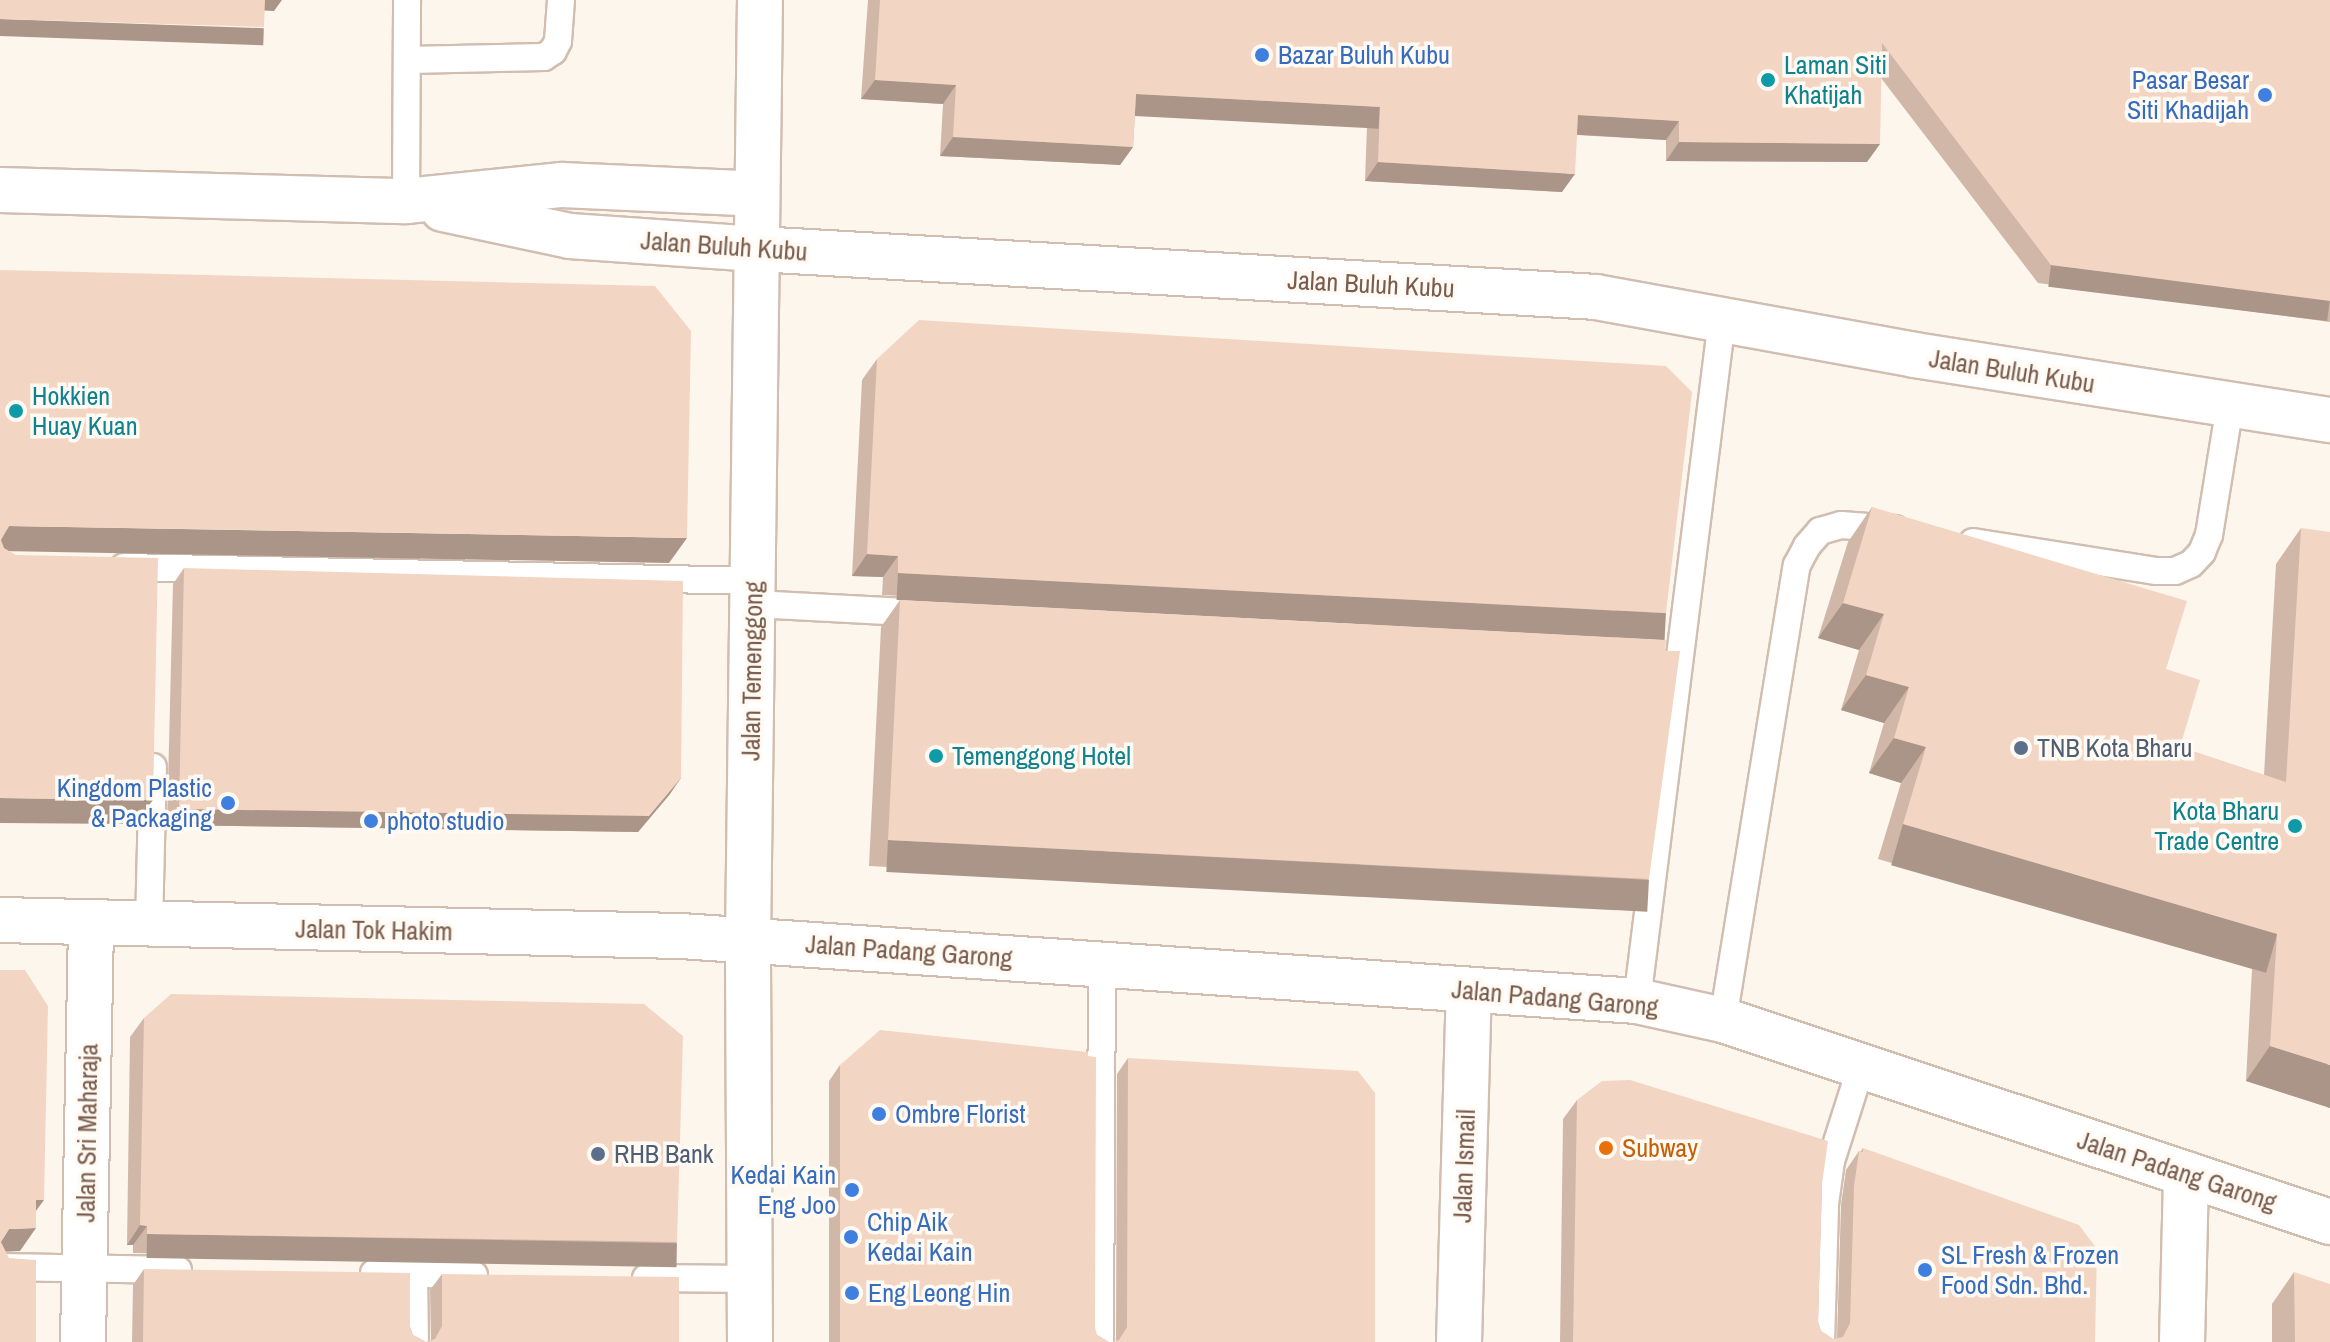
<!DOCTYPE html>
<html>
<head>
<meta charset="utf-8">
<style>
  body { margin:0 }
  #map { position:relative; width:2330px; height:1342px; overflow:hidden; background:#fdf6ec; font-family:"Archivo Narrow",sans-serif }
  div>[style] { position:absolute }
  .roads { filter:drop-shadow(2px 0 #d1beb0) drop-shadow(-2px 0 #d1beb0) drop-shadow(0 2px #d1beb0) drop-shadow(0 -2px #d1beb0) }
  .lane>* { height:26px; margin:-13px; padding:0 13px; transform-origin:13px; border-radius:13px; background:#fff }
  .street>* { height:44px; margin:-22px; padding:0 22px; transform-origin:22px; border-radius:22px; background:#fff }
  .secondary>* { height:44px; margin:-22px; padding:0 22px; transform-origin:22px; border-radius:22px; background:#fff }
  .wall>* { inset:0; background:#d1b7a8 }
  .shaded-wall>* { inset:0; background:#aa9588; transform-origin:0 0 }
  .building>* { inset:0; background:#f3d5c3 }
  .dots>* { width:22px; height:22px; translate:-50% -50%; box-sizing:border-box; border:4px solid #fffaf3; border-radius:50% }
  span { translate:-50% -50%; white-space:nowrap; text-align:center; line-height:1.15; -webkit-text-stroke:7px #fffaf3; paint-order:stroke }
  .shop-label { font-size:26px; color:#366cbe }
  .left { translate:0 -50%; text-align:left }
  .right { translate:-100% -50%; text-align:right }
  .culture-label { font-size:26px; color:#0d838f }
  .street-label { font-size:26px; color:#7a5c4d }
  .service-label { font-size:26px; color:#4e5e75 }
  .food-label { font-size:26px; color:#c56008 }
</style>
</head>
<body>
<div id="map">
  <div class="roads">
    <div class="lane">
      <i style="left:408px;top:60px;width:136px;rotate:-1.3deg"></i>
      <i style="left:544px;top:57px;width:11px;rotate:-34deg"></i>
      <i style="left:553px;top:51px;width:11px;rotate:-63deg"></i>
      <i style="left:558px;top:41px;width:41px;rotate:-85.8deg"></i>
      <i style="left:406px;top:201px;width:201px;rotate:-89.7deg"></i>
      <i style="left:1973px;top:542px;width:186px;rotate:9deg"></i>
      <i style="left:2157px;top:571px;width:18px"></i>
      <i style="left:2175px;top:571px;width:17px;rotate:-24deg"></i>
      <i style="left:2191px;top:564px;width:16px;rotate:-47deg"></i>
      <i style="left:2202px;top:552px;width:18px;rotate:-68deg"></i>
      <i style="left:2209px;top:535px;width:132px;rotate:-80.8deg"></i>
      <i style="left:124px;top:567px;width:630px;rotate:1.27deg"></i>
      <i style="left:753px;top:604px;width:173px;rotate:3deg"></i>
      <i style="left:149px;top:926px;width:159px;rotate:-88.6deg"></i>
      <i style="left:1637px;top:1001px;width:686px;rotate:-82.89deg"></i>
      <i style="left:1723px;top:1020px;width:461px;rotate:-80.8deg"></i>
      <i style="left:1797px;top:565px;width:21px;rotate:-62deg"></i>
      <i style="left:1807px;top:546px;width:20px;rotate:-49deg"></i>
      <i style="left:1820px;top:531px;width:22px;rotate:-16deg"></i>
      <i style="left:1841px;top:525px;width:54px;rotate:4.2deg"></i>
      <i style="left:0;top:1267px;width:178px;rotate:1deg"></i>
      <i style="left:374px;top:1273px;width:100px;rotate:1.1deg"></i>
      <i style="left:414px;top:1274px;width:68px;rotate:89.2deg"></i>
      <i style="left:646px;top:1278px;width:104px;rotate:0.6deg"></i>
      <i style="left:1100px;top:1342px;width:377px;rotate:-89.7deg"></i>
      <i style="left:1821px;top:1342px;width:138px;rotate:-88.3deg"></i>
      <i style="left:1825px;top:1204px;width:43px;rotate:-82.1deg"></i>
      <i style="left:1831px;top:1161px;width:99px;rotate:-72.3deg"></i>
    </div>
    <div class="street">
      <i style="left:0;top:190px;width:406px;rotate:1.6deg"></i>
      <i style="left:406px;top:201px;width:157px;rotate:-5.9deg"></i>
      <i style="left:562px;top:185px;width:195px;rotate:2.6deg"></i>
      <i style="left:443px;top:209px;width:130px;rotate:12deg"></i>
      <i style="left:570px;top:236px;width:187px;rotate:4deg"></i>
      <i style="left:83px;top:1342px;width:418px;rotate:-88.9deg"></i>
      <i style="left:1459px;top:1342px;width:352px;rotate:-88.4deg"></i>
      <i style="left:2182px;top:1342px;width:168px;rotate:-88.6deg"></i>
    </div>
    <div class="secondary">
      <i style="left:757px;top:249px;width:840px;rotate:3.27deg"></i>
      <i style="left:1596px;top:297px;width:323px;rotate:10.3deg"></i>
      <i style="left:1914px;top:355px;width:421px;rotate:8.9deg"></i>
      <i style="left:0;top:920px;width:681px;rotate:1.35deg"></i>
      <i style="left:681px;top:936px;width:958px;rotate:3.89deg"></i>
      <i style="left:1637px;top:1001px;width:88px;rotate:12.5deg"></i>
      <i style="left:1723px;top:1020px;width:640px;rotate:18.41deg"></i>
      <i style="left:750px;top:1342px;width:402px;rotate:-90.3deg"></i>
      <i style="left:748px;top:940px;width:940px;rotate:-89.27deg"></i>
    </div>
  </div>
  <div class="wall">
    <i style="clip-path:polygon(868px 0,2330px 0,2330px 322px,2038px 283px,1881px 78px,1867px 162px,1666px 161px,1666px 140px,1577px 135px,1562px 192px,1365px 181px,1367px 126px,1135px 113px,1133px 147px,1120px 165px,940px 156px,943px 104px,861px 99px)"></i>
    <i style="clip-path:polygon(877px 359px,1666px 613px,1651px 634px,882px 595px,883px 577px,852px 576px,862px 380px)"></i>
    <i style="clip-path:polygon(1872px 507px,2166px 669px,2180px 747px,2264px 775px,2276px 564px,2301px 528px,2330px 1108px,2246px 1081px,2252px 969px,1878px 859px,1901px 783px,1869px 773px,1884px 723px,1841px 710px,1859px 650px,1818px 638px,1848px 542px)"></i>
    <i style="clip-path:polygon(184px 568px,670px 794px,638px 832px,167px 825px,173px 584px)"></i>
    <i style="clip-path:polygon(900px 600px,1649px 879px,1630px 906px,869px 866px,881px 627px)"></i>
    <i style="clip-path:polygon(144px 1018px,677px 1242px,664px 1262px,133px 1253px,133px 1245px,127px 1245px,130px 1037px)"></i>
    <i style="clip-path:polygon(1128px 1058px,1375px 1342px,1116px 1341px,1117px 1074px)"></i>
    <i style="clip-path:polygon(840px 1065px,1097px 1335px,1109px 1342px,829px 1342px,829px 1081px)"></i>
    <i style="clip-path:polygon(1577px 1100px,1822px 1184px,1818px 1322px,1821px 1331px,1833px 1339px,1837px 1338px,1841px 1205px,1846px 1170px,1859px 1151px,1861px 1151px,1863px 1148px,2095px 1342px,1560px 1342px,1563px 1119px)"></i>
    <i style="clip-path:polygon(144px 1269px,410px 1327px,413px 1335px,426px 1342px,431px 1340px,430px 1290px,442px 1274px,679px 1342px,132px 1342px,133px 1285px)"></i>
    <i style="clip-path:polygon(2294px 1272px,2330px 1342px,2272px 1342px,2272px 1304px)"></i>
  </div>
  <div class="shaded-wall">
    <i style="clip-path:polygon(260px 0,282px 0,274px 11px,253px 10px)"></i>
    <i style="left:0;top:19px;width:264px;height:17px;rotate:2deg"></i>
    <i style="clip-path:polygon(875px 80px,956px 85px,943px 104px,861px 99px)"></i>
    <i style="left:1136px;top:94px;width:244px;height:22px;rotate:3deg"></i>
    <i style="clip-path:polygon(1578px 115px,1679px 121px,1666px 140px,1565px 134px)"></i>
    <i style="clip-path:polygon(953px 137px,1133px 147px,1120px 165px,940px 156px)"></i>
    <i style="clip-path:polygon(1679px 142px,1880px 144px,1867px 162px,1666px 161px)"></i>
    <i style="clip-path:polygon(1378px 162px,1575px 174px,1562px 192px,1365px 181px)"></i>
    <i style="left:2051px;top:265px;width:281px;height:22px;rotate:7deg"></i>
    <i style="clip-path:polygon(9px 526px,687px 538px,669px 563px,0 551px,0 539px)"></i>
    <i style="clip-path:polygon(867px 554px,898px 556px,883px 577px,852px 576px)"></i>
    <i style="left:898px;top:573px;width:769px;height:27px;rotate:3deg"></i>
    <i style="clip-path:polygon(1843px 603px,1884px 614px,1859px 650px,1818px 638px)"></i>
    <i style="clip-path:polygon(1866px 675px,1909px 687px,1884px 723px,1841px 710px)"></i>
    <i style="clip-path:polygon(1894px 738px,1926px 747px,1901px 783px,1869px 773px)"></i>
    <i style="clip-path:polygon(681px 778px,670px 794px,638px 832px,167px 825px,179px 809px)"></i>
    <i style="clip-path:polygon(0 798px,153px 800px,135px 824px,0 823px)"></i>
    <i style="left:1903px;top:824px;width:390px;height:43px;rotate:16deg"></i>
    <i style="left:888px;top:840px;width:762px;height:32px;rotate:3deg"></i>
    <i style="clip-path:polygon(2270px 1046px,2330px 1065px,2330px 1108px,2246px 1081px)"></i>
    <i style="clip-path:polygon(36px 1200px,44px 1200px,27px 1223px)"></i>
    <i style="clip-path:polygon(140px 1225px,147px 1226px,133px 1245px,127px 1245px)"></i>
    <i style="clip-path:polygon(36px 1228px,20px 1251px,0 1252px,0 1243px,9px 1229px)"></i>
    <i style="left:147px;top:1234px;width:530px;height:24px;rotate:1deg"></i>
  </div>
  <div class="building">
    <i style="clip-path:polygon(0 0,265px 0,264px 27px,0 19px)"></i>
    <i style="clip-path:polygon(880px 0,2330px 0,2330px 301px,2051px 265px,1882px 43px,1880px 144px,1679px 142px,1679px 121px,1578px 115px,1575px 174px,1378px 162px,1380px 107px,1136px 94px,1133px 147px,953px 137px,956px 85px,875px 80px)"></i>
    <i style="clip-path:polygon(0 270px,655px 286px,691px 331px,687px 538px,9px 526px,1px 540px,4px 548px,16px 555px,158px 558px,153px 800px,0 798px)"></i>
    <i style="clip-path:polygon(919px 320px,1666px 366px,1692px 392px,1666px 613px,898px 573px,898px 556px,867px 554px,877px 359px)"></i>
    <i style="clip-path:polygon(1872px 507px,2187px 601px,2166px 669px,2200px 680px,2180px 747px,2286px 782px,2301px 528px,2330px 532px,2330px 1065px,2270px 1046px,2277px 934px,1903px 824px,1926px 747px,1894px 738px,1909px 687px,1866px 675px,1884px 614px,1843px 603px)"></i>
    <i style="clip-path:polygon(184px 568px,683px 581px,681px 778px,649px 816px,179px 809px)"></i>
    <i style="clip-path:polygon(900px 600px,1666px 640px,1665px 651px,1680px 651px,1649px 879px,888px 840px)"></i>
    <i style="clip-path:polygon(0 970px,25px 970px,48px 1006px,44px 1200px,36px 1200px,36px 1228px,9px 1229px,1px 1242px,9px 1258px,36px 1260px,36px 1342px,0 1342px)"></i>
    <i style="clip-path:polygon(171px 994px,644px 1004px,683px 1036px,677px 1242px,147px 1234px,147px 1226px,140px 1225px,144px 1018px)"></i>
    <i style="clip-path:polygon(880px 1030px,1088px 1052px,1088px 1056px,1096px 1057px,1095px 1327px,1097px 1335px,1109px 1342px,840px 1342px,840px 1065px)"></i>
    <i style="clip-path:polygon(1128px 1058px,1358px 1071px,1375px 1093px,1375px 1342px,1112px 1342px,1119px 1340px,1127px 1327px)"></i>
    <i style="clip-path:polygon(1630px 1080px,1828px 1141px,1822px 1184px,1818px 1322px,1821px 1331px,1833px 1339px,1843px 1337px,1850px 1323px,1854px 1186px,1859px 1151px,1863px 1152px,1863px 1148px,2079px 1225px,2097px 1249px,2095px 1342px,1573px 1342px,1577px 1100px,1602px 1081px)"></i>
    <i style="clip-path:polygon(144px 1269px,410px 1273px,410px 1327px,413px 1335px,426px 1342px,435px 1339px,442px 1326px,442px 1274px,679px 1277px,679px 1342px,143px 1342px)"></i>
    <i style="clip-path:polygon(2294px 1272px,2330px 1284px,2330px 1342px,2295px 1342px)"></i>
  </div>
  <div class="dots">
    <i style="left:1262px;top:55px;background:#3f7fe0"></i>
    <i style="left:1768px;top:80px;background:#0f9aa8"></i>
    <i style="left:2265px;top:95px;background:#3f7fe0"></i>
    <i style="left:16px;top:411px;background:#0f9aa8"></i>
    <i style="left:2021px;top:748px;background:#5c6f8a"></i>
    <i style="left:936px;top:756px;background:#0f9aa8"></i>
    <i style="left:228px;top:803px;background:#3f7fe0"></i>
    <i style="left:371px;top:821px;background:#3f7fe0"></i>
    <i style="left:2295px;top:826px;background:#0f9aa8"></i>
    <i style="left:879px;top:1114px;background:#3f7fe0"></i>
    <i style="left:1606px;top:1148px;background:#e8710a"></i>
    <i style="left:598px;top:1154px;background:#5c6f8a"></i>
    <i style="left:852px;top:1190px;background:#3f7fe0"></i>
    <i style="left:851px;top:1237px;background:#3f7fe0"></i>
    <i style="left:1925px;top:1270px;background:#3f7fe0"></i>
    <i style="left:852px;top:1293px;background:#3f7fe0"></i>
  </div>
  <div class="shop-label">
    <span class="left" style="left:1278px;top:55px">Bazar Buluh Kubu</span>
    <span class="right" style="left:2249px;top:95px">Pasar Besar<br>Siti Khadijah</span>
    <span class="right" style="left:212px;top:803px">Kingdom Plastic<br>&amp; Packaging</span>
    <span class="left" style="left:387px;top:821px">photo studio</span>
    <span class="left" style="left:895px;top:1114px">Ombre Florist</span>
    <span class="right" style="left:836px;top:1190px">Kedai Kain<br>Eng Joo</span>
    <span class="left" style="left:867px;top:1237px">Chip Aik<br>Kedai Kain</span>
    <span class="left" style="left:1941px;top:1270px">SL Fresh &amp; Frozen<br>Food Sdn. Bhd.</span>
    <span class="left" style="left:868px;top:1293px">Eng Leong Hin</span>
  </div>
  <div class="culture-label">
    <span class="left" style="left:1784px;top:80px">Laman Siti<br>Khatijah</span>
    <span class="left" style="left:32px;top:411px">Hokkien<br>Huay Kuan</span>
    <span class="left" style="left:952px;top:756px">Temenggong Hotel</span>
    <span class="right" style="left:2279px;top:826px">Kota Bharu<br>Trade Centre</span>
  </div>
  <div class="street-label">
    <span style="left:724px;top:246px;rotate:4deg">Jalan Buluh Kubu</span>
    <span style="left:1371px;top:284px;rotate:3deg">Jalan Buluh Kubu</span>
    <span style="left:2012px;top:371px;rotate:9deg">Jalan Buluh Kubu</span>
    <span style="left:752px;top:671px;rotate:-89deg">Jalan Temenggong</span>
    <span style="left:374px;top:930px;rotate:1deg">Jalan Tok Hakim</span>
    <span style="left:909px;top:951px;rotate:4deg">Jalan Padang Garong</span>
    <span style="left:1555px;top:998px;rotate:5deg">Jalan Padang Garong</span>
    <span style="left:87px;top:1133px;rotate:-89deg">Jalan Sri Maharaja</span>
    <span style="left:1464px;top:1166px;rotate:-88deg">Jalan Ismail</span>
    <span style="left:2177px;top:1171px;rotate:18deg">Jalan Padang Garong</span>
  </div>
  <div class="service-label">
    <span class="left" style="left:2037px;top:748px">TNB Kota Bharu</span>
    <span class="left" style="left:614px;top:1154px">RHB Bank</span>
  </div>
  <div class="food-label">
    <span class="left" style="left:1622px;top:1148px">Subway</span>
  </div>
</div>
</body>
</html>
